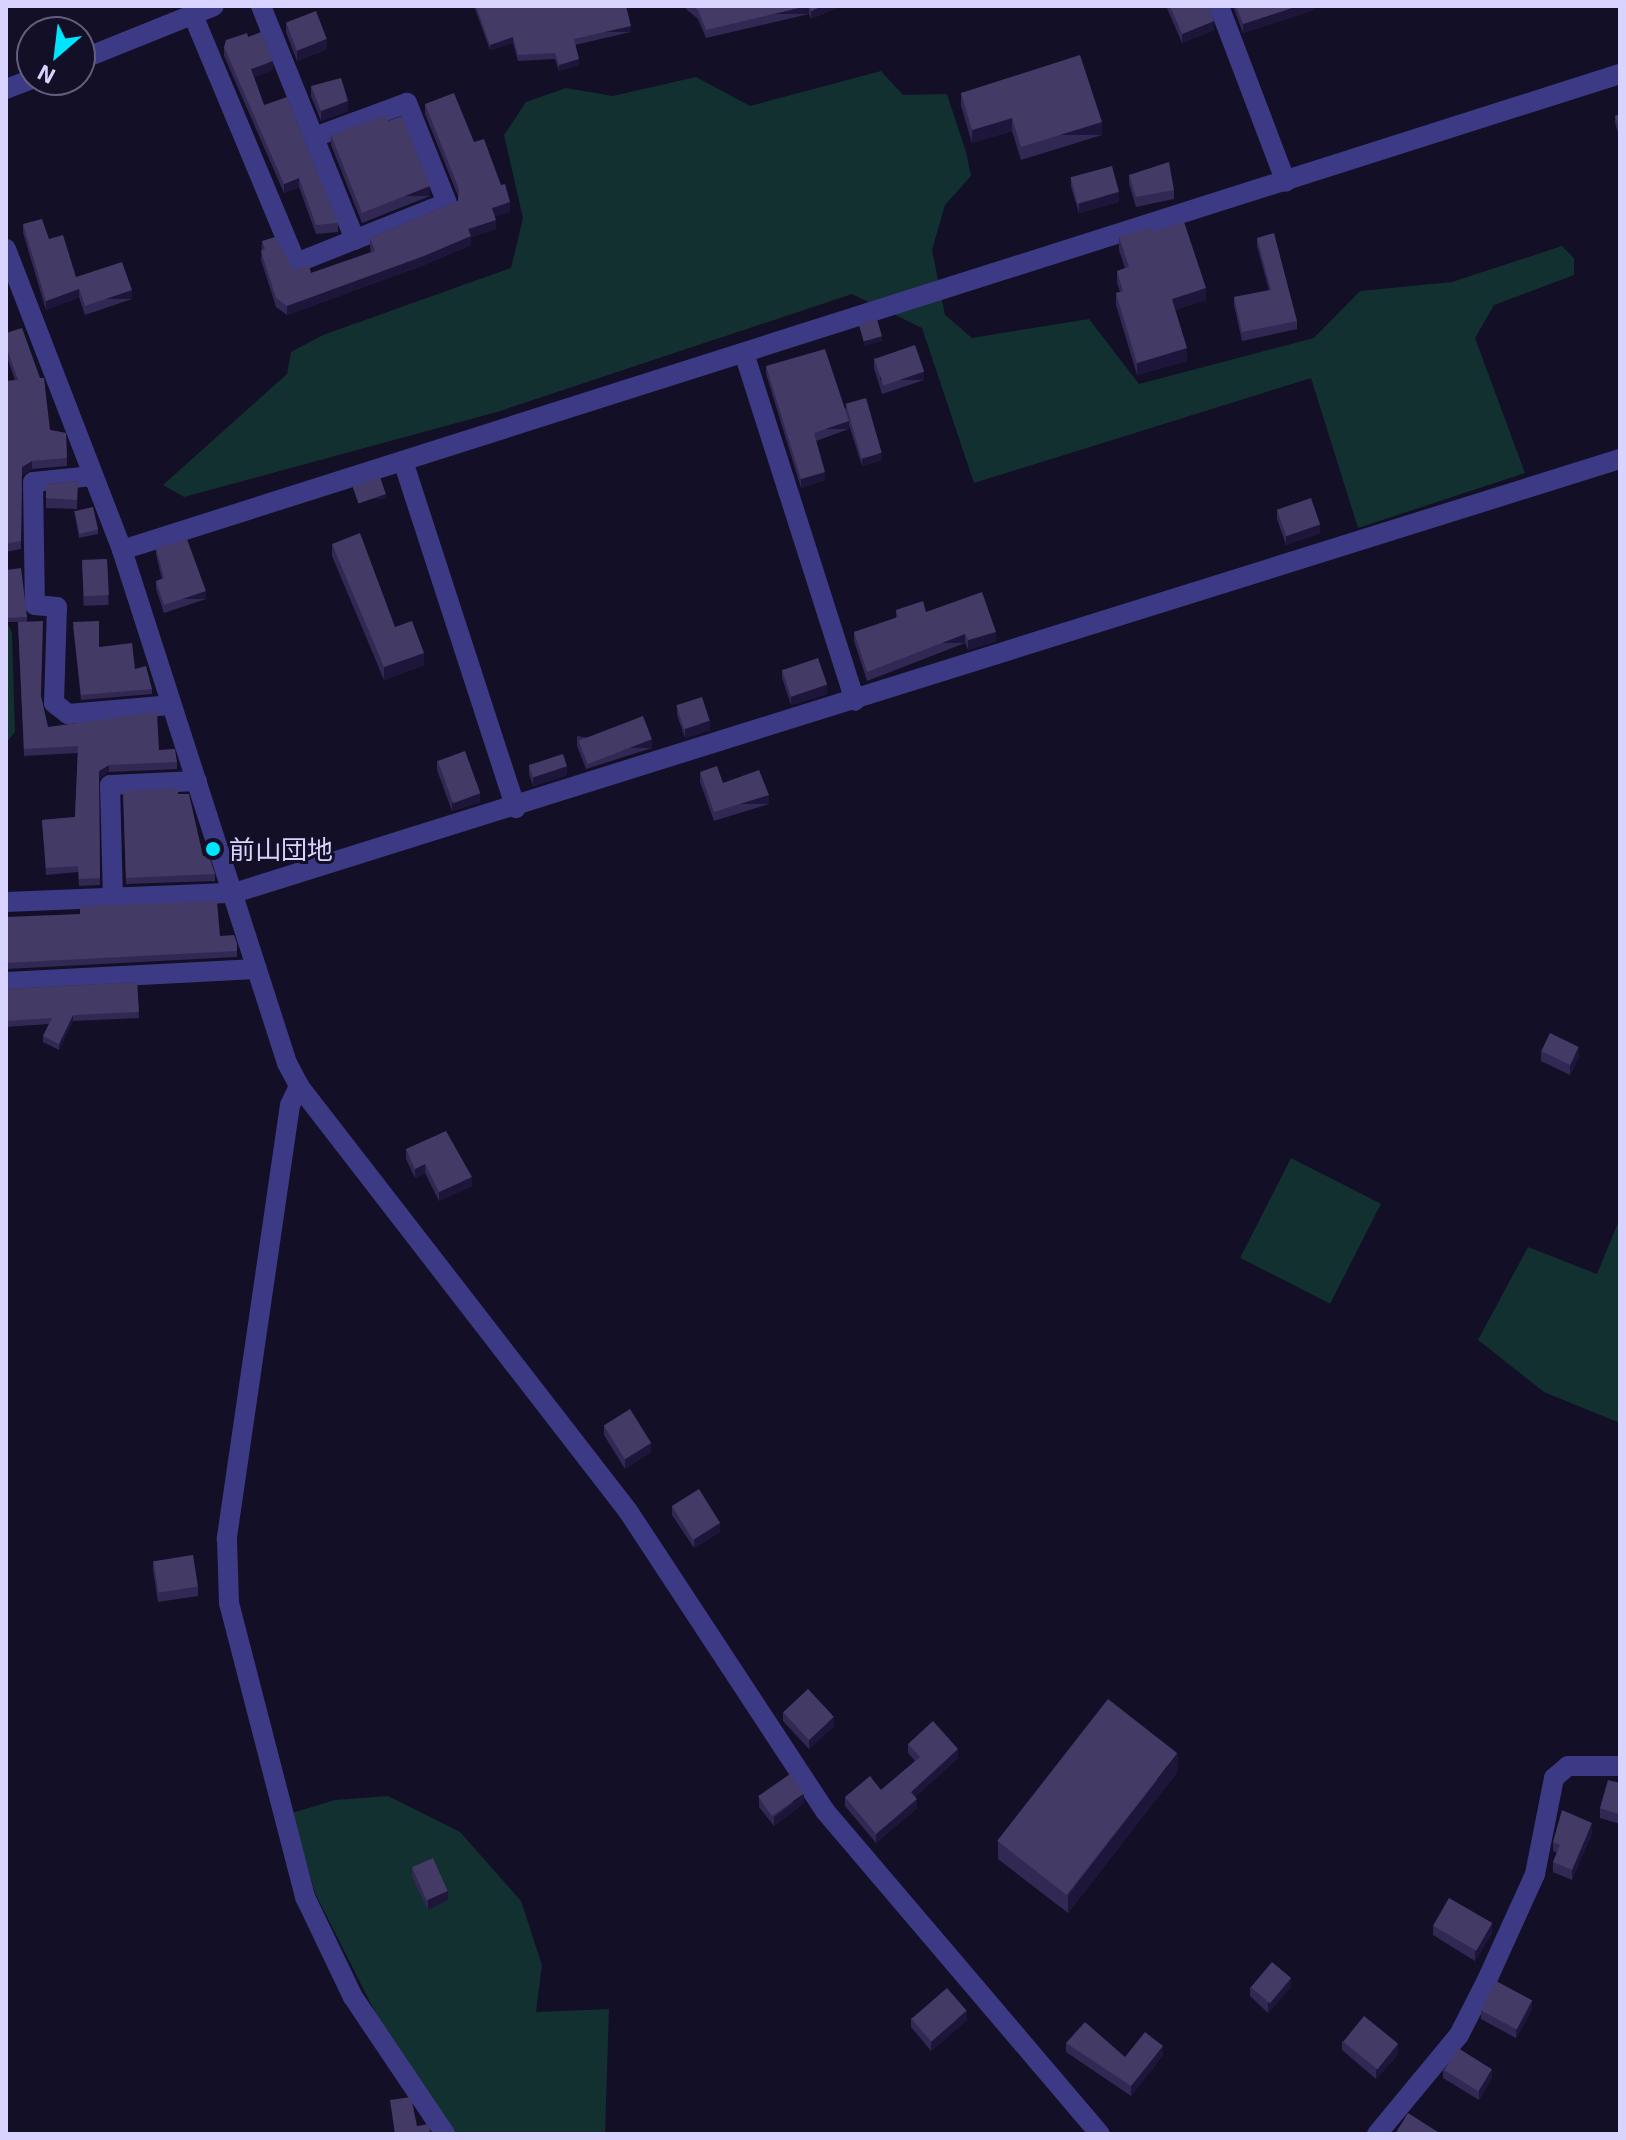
<!DOCTYPE html>
<html>
<head>
<meta charset="utf-8">
<style>
  body { margin:0 }
  #map { position:relative; width:1626px; height:2140px; overflow:hidden; background:#130f26; font-family:"Exo 2","Noto Sans JP",sans-serif }
  div>[style] { position:absolute }
  .green>* { inset:0; background:#12302f; transform-origin:0 0 }
  .minor>* { height:20px; margin:-10px; padding:0 10px; transform-origin:10px; border-radius:10px; background:#3d3a85 }
  .wall>* { inset:0; background:#312854; transform-origin:0 0 }
  .shaded-wall>* { inset:0; background:#1d163a; transform-origin:0 0 }
  .building>* { inset:0; background:#433a66; transform-origin:0 0 }
  .dots>* { width:22px; height:22px; translate:-50% -50%; box-sizing:border-box; border:4px solid #130f26; border-radius:50% }
  span { translate:-50% -50%; white-space:nowrap; text-align:center; line-height:1.15; -webkit-text-stroke:6px #130f26; paint-order:stroke }
  .poi-label { font-size:26px; color:#d9d4ff }
  .left { translate:0 -50%; text-align:left }
  .frame { position:absolute; inset:0; border:8px solid #d9d4ff; pointer-events:none }
  .north { position:absolute; left:16px; top:16px; width:80px; height:80px; box-sizing:border-box; background:#130f26; border:2px solid #625e7d; border-radius:50%; rotate:208deg; font-size:22px; font-weight:700; line-height:32px; text-align:center; color:#d9d4ff }
  .north::after { content:''; display:block; margin:auto; width:28px; height:36px; background:#00e5ff; clip-path:polygon(50% 0,100% 100%,50% 72%,0 100%) }
</style>
</head>
<body>
<div id="map">
  <div class="green">
    <i style="clip-path:polygon(881px 71px,903px 95px,947px 94px,966px 152px,971px 176px,945px 205px,932px 250px,945px 315px,972px 338px,1089px 319px,1139px 384px,1314px 338px,1360px 291px,1452px 282px,1562px 246px,1574px 258px,1574px 275px,1494px 305px,1475px 338px,1525px 473px,1358px 528px,1311px 378px,974px 483px,922px 328px,852px 294px,497px 412px,184px 497px,163px 485px,287px 374px,291px 352px,323px 335px,511px 268px,523px 218px,504px 135px,526px 102px,566px 88px,613px 96px,696px 77px,750px 106px)"></i>
    <i style="clip-path:polygon(6px 621px,12px 632px,15px 732px,6px 743px)"></i>
    <i style="left:1291px;top:1158px;width:101px;height:112px;rotate:27deg"></i>
    <i style="clip-path:polygon(1620px 1218px,1620px 1423px,1544px 1392px,1478px 1340px,1528px 1247px,1597px 1274px)"></i>
    <i style="clip-path:polygon(388px 1796px,460px 1832px,521px 1901px,542px 1965px,536px 2012px,609px 2009px,605px 2134px,455px 2134px,378px 2018px,315px 1893px,292px 1813px,335px 1800px)"></i>
  </div>
  <div class="minor">
    <i style="left:261px;top:6px;width:252px;rotate:68.1deg"></i>
    <i style="left:1219px;top:6px;width:188px;rotate:69.2deg"></i>
    <i style="left:193px;top:15px;width:269px;rotate:67.4deg"></i>
    <i style="left:296px;top:263px;width:162px;rotate:-21.7deg"></i>
    <i style="left:447px;top:203px;width:108px;rotate:-111.8deg"></i>
    <i style="left:407px;top:103px;width:99px;rotate:159.9deg"></i>
    <i style="left:80px;top:60px;width:144px;rotate:-21.9deg"></i>
    <i style="left:6px;top:89px;width:28px;rotate:-21deg"></i>
    <i style="left:6px;top:249px;width:323px;rotate:68.9deg"></i>
    <i style="left:122px;top:550px;width:539px;rotate:72.17deg"></i>
    <i style="left:287px;top:1063px;width:26px;rotate:62deg"></i>
    <i style="left:299px;top:1086px;width:537px;rotate:52.26deg"></i>
    <i style="left:628px;top:1511px;width:359px;rotate:56.7deg"></i>
    <i style="left:825px;top:1811px;width:424px;rotate:49.6deg"></i>
    <i style="left:744px;top:353px;width:365px;rotate:72.3deg"></i>
    <i style="left:403px;top:461px;width:365px;rotate:72deg"></i>
    <i style="left:93px;top:476px;width:60px;rotate:174.3deg"></i>
    <i style="left:33px;top:482px;width:123px;rotate:89.1deg"></i>
    <i style="left:35px;top:605px;width:22px;rotate:5deg"></i>
    <i style="left:57px;top:607px;width:96px;rotate:91.8deg"></i>
    <i style="left:54px;top:703px;width:18px;rotate:38deg"></i>
    <i style="left:68px;top:714px;width:102px;rotate:-5deg"></i>
    <i style="left:122px;top:550px;width:1572px;rotate:-17.63deg"></i>
    <i style="left:113px;top:899px;width:114px;rotate:-91.5deg"></i>
    <i style="left:110px;top:785px;width:87px;rotate:-2.6deg"></i>
    <i style="left:6px;top:902px;width:228px;rotate:-2.3deg"></i>
    <i style="left:234px;top:893px;width:1452px;rotate:-17.39deg"></i>
    <i style="left:6px;top:982px;width:251px;rotate:-3deg"></i>
    <i style="left:299px;top:1086px;width:21px;rotate:115deg"></i>
    <i style="left:290px;top:1105px;width:439px;rotate:98.3deg"></i>
    <i style="left:227px;top:1539px;width:64px;rotate:88.2deg"></i>
    <i style="left:229px;top:1603px;width:304px;rotate:75.5deg"></i>
    <i style="left:305px;top:1897px;width:111px;rotate:64.4deg"></i>
    <i style="left:353px;top:1997px;width:165px;rotate:56.1deg"></i>
    <i style="left:1377px;top:2134px;width:129px;rotate:-50.4deg"></i>
    <i style="left:1459px;top:2035px;width:62px;rotate:-63deg"></i>
    <i style="left:1487px;top:1980px;width:116px;rotate:-65.6deg"></i>
    <i style="left:1535px;top:1874px;width:98px;rotate:-78.8deg"></i>
    <i style="left:1554px;top:1778px;width:18px;rotate:-41deg"></i>
    <i style="left:1568px;top:1766px;width:52px"></i>
  </div>
  <div class="wall">
    <i style="clip-path:polygon(474px 6px,584px 6px,584px 8px,631px 32px,575px 45px,579px 65px,559px 71px,555px 59px,518px 61px,513px 43px,490px 50px)"></i>
    <i style="clip-path:polygon(685px 6px,841px 6px,811px 19px,809px 14px,706px 38px,698px 19px,687px 10px)"></i>
    <i style="clip-path:polygon(1166px 6px,1209px 6px,1214px 30px,1182px 43px)"></i>
    <i style="clip-path:polygon(1233px 6px,1314px 6px,1314px 10px,1243px 33px)"></i>
    <i style="clip-path:polygon(286px 23px,327px 49px,297px 61px,286px 32px)"></i>
    <i style="clip-path:polygon(248px 37px,273px 70px,254px 77px,264px 105px,338px 223px,338px 232px,316px 234px,299px 187px,284px 193px,224px 56px,224px 47px)"></i>
    <i style="clip-path:polygon(311px 86px,348px 111px,321px 121px,311px 96px)"></i>
    <i style="clip-path:polygon(961px 93px,1102px 135px,1021px 160px,1012px 131px,972px 143px,961px 106px)"></i>
    <i style="clip-path:polygon(425px 104px,474px 142px,510px 212px,495px 216px,496px 229px,471px 237px,471px 245px,424px 265px,287px 315px,276px 307px,261px 260px,262px 241px,294px 270px,311px 273px,371px 252px,370px 248px,370px 238px,458px 201px,458px 196px,425px 114px)"></i>
    <i style="clip-path:polygon(1620px 114px,1620px 139px,1615px 123px,1615px 116px)"></i>
    <i style="clip-path:polygon(388px 121px,430px 196px,362px 223px,331px 145px,331px 135px)"></i>
    <i style="clip-path:polygon(1129px 175px,1174px 190px,1174px 199px,1136px 207px,1129px 184px)"></i>
    <i style="clip-path:polygon(1071px 178px,1119px 202px,1079px 213px,1071px 187px)"></i>
    <i style="clip-path:polygon(23px 224px,49px 239px,76px 277px,132px 299px,85px 315px,79px 297px,46px 310px,23px 233px)"></i>
    <i style="clip-path:polygon(1153px 232px,1206px 300px,1175px 310px,1187px 361px,1137px 375px,1116px 305px,1116px 293px,1120px 292px,1117px 283px,1117px 271px,1125px 268px,1119px 250px,1119px 237px)"></i>
    <i style="clip-path:polygon(1257px 238px,1297px 321px,1297px 329px,1242px 341px,1234px 305px,1234px 297px,1269px 290px,1257px 246px)"></i>
    <i style="clip-path:polygon(6px 333px,50px 430px,66px 433px,67px 466px,32px 469px,22px 475px,21px 549px,6px 552px,6px 381px,15px 380px,6px 354px)"></i>
    <i style="clip-path:polygon(874px 358px,924px 380px,882px 394px,874px 368px)"></i>
    <i style="clip-path:polygon(766px 366px,846px 409px,846px 405px,882px 460px,862px 466px,849px 425px,849px 429px,816px 441px,825px 480px,801px 488px,766px 374px)"></i>
    <i style="clip-path:polygon(78px 481px,77px 509px,46px 508px,46px 484px)"></i>
    <i style="clip-path:polygon(74px 510px,98px 529px,98px 534px,79px 538px)"></i>
    <i style="clip-path:polygon(1277px 510px,1320px 533px,1286px 545px,1277px 519px)"></i>
    <i style="clip-path:polygon(332px 544px,395px 627px,424px 665px,384px 680px,332px 556px)"></i>
    <i style="clip-path:polygon(156px 548px,206px 599px,164px 613px,156px 589px,156px 581px,162px 579px,156px 555px)"></i>
    <i style="left:107px;top:559px;width:46px;height:25px;rotate:88deg"></i>
    <i style="clip-path:polygon(6px 570px,27px 617px,27px 622px,6px 622px)"></i>
    <i style="clip-path:polygon(896px 610px,926px 612px,996px 641px,968px 650px,965px 643px,867px 681px,854px 641px,854px 632px,896px 618px)"></i>
    <i style="clip-path:polygon(18px 622px,41px 697px,48px 727px,159px 750px,177px 762px,177px 769px,109px 772px,99px 778px,100px 885px,79px 886px,78px 872px,46px 875px,42px 820px,75px 817px,78px 753px,24px 756px)"></i>
    <i style="clip-path:polygon(73px 626px,99px 647px,135px 669px,152px 689px,152px 694px,81px 700px)"></i>
    <i style="clip-path:polygon(782px 669px,827px 694px,791px 705px,782px 678px)"></i>
    <i style="clip-path:polygon(677px 706px,710px 730px,685px 738px,677px 715px)"></i>
    <i style="clip-path:polygon(577px 736px,652px 748px,586px 769px,577px 746px)"></i>
    <i style="clip-path:polygon(437px 760px,480px 802px,452px 811px,437px 770px)"></i>
    <i style="clip-path:polygon(529px 765px,567px 775px,533px 786px,529px 774px)"></i>
    <i style="clip-path:polygon(700px 772px,723px 783px,769px 804px,714px 821px,700px 782px)"></i>
    <i style="clip-path:polygon(123px 791px,178px 794px,203px 856px,215px 874px,215px 881px,126px 884px)"></i>
    <i style="clip-path:polygon(6px 917px,220px 936px,237px 943px,237px 957px,6px 969px)"></i>
    <i style="clip-path:polygon(137px 982px,139px 1018px,73px 1021px,59px 1050px,43px 1042px,43px 1036px,49px 1024px,6px 1027px,6px 989px)"></i>
    <i style="clip-path:polygon(1541px 1051px,1579px 1057px,1570px 1075px,1541px 1061px)"></i>
    <i style="clip-path:polygon(406px 1149px,472px 1186px,439px 1201px,425px 1173px,415px 1178px,406px 1159px)"></i>
    <i style="clip-path:polygon(604px 1426px,651px 1452px,625px 1469px,604px 1435px)"></i>
    <i style="clip-path:polygon(672px 1506px,720px 1532px,694px 1548px,672px 1515px)"></i>
    <i style="clip-path:polygon(153px 1561px,198px 1587px,198px 1596px,158px 1602px,153px 1570px)"></i>
    <i style="clip-path:polygon(783px 1712px,834px 1726px,809px 1749px,783px 1721px)"></i>
    <i style="clip-path:polygon(908px 1744px,958px 1758px,915px 1797px,917px 1808px,876px 1843px,845px 1806px,845px 1797px,881px 1790px,915px 1761px,908px 1753px)"></i>
    <i style="clip-path:polygon(1178px 1771px,1068px 1913px,998px 1859px,998px 1841px)"></i>
    <i style="clip-path:polygon(1620px 1783px,1620px 1824px,1600px 1818px,1600px 1808px)"></i>
    <i style="clip-path:polygon(759px 1798px,804px 1803px,774px 1826px,759px 1807px)"></i>
    <i style="clip-path:polygon(1592px 1833px,1572px 1880px,1553px 1872px,1553px 1862px,1557px 1853px,1553px 1851px,1553px 1842px)"></i>
    <i style="clip-path:polygon(412px 1868px,448px 1900px,428px 1910px,412px 1877px)"></i>
    <i style="clip-path:polygon(1433px 1926px,1492px 1933px,1475px 1961px,1433px 1935px)"></i>
    <i style="clip-path:polygon(1250px 1987px,1291px 1987px,1268px 2013px,1250px 1996px)"></i>
    <i style="clip-path:polygon(1481px 2010px,1532px 2010px,1516px 2038px,1481px 2019px)"></i>
    <i style="clip-path:polygon(911px 2018px,967px 2020px,931px 2051px,911px 2027px)"></i>
    <i style="clip-path:polygon(1342px 2041px,1398px 2054px,1376px 2079px,1342px 2050px)"></i>
    <i style="clip-path:polygon(1066px 2043px,1125px 2057px,1163px 2055px,1131px 2096px,1066px 2052px)"></i>
    <i style="clip-path:polygon(1443px 2069px,1492px 2078px,1479px 2100px,1443px 2078px)"></i>
  </div>
  <div class="shaded-wall">
    <i style="left:809px;top:6px;width:8px;height:106px;rotate:90deg"></i>
    <i style="clip-path:polygon(823px 6px,841px 6px,811px 19px,811px 11px)"></i>
    <i style="clip-path:polygon(1298px 6px,1314px 6px,1314px 10px,1243px 33px,1243px 24px)"></i>
    <i style="clip-path:polygon(1214px 21px,1214px 30px,1182px 43px,1182px 34px)"></i>
    <i style="left:631px;top:26px;width:6px;height:58px;rotate:90deg"></i>
    <i style="clip-path:polygon(513px 37px,513px 43px,490px 50px,490px 45px)"></i>
    <i style="clip-path:polygon(327px 39px,327px 49px,297px 61px,297px 51px)"></i>
    <i style="clip-path:polygon(579px 59px,579px 65px,559px 71px,559px 65px)"></i>
    <i style="clip-path:polygon(273px 61px,273px 70px,251px 78px,251px 69px)"></i>
    <i style="clip-path:polygon(348px 101px,348px 111px,321px 121px,321px 111px)"></i>
    <i style="clip-path:polygon(1012px 118px,1012px 131px,972px 143px,972px 130px)"></i>
    <i style="left:1102px;top:122px;width:13px;height:85px;rotate:90deg"></i>
    <i style="clip-path:polygon(299px 178px,299px 187px,284px 193px,284px 184px)"></i>
    <i style="left:430px;top:186px;width:10px;height:73px;rotate:90deg"></i>
    <i style="clip-path:polygon(1119px 192px,1119px 202px,1079px 213px,1079px 204px)"></i>
    <i style="clip-path:polygon(510px 202px,510px 212px,492px 217px,492px 208px)"></i>
    <i style="clip-path:polygon(496px 220px,496px 229px,471px 237px,471px 245px,424px 265px,287px 315px,287px 306px,468px 229px)"></i>
    <i style="clip-path:polygon(1206px 288px,1206px 300px,1172px 311px,1172px 299px)"></i>
    <i style="clip-path:polygon(79px 289px,79px 298px,46px 310px,46px 301px)"></i>
    <i style="left:132px;top:290px;width:9px;height:50px;rotate:90deg"></i>
    <i style="clip-path:polygon(882px 336px,882px 341px,864px 346px,864px 342px)"></i>
    <i style="clip-path:polygon(1187px 348px,1187px 361px,1137px 375px,1137px 363px)"></i>
    <i style="left:924px;top:371px;width:9px;height:44px;rotate:90deg"></i>
    <i style="left:849px;top:421px;width:8px;height:37px;rotate:90deg"></i>
    <i style="clip-path:polygon(882px 453px,882px 460px,862px 466px,862px 459px)"></i>
    <i style="clip-path:polygon(32px 461px,32px 469px,22px 475px,21px 549px,22px 467px)"></i>
    <i style="clip-path:polygon(825px 472px,825px 480px,801px 488px,801px 479px)"></i>
    <i style="left:386px;top:494px;width:5px;height:28px;rotate:90deg"></i>
    <i style="clip-path:polygon(1320px 524px,1320px 533px,1286px 545px,1286px 536px)"></i>
    <i style="left:206px;top:591px;width:8px;height:44px;rotate:90deg"></i>
    <i style="clip-path:polygon(996px 632px,996px 641px,968px 650px,968px 640px)"></i>
    <i style="left:965px;top:634px;width:9px;height:105px;rotate:90deg"></i>
    <i style="clip-path:polygon(424px 653px,424px 665px,384px 680px,384px 667px)"></i>
    <i style="clip-path:polygon(827px 684px,827px 694px,791px 705px,791px 696px)"></i>
    <i style="clip-path:polygon(710px 721px,710px 730px,685px 738px,685px 729px)"></i>
    <i style="left:652px;top:739px;width:9px;height:69px;rotate:90deg"></i>
    <i style="clip-path:polygon(109px 765px,109px 772px,99px 778px,99px 771px)"></i>
    <i style="clip-path:polygon(567px 766px,567px 775px,533px 786px,533px 776px)"></i>
    <i style="clip-path:polygon(480px 793px,480px 802px,452px 811px,452px 802px)"></i>
    <i style="left:769px;top:795px;width:9px;height:58px;rotate:90deg"></i>
    <i style="clip-path:polygon(73px 1015px,73px 1021px,59px 1050px,59px 1044px)"></i>
    <i style="clip-path:polygon(1579px 1047px,1579px 1057px,1570px 1075px,1570px 1066px)"></i>
    <i style="clip-path:polygon(425px 1164px,425px 1173px,415px 1178px,415px 1169px)"></i>
    <i style="clip-path:polygon(472px 1177px,472px 1186px,439px 1201px,439px 1192px)"></i>
    <i style="clip-path:polygon(651px 1443px,651px 1452px,625px 1469px,625px 1459px)"></i>
    <i style="clip-path:polygon(720px 1523px,720px 1532px,694px 1548px,694px 1539px)"></i>
    <i style="clip-path:polygon(834px 1717px,834px 1726px,809px 1749px,809px 1740px)"></i>
    <i style="clip-path:polygon(958px 1749px,958px 1758px,911px 1801px,911px 1792px)"></i>
    <i style="clip-path:polygon(1178px 1753px,1178px 1771px,1068px 1913px,1068px 1895px)"></i>
    <i style="clip-path:polygon(804px 1794px,804px 1803px,774px 1826px,774px 1817px)"></i>
    <i style="clip-path:polygon(917px 1799px,917px 1808px,876px 1843px,876px 1834px)"></i>
    <i style="clip-path:polygon(1592px 1823px,1592px 1833px,1572px 1880px,1572px 1870px)"></i>
    <i style="clip-path:polygon(448px 1891px,448px 1900px,428px 1910px,428px 1900px)"></i>
    <i style="clip-path:polygon(1492px 1923px,1492px 1933px,1475px 1961px,1475px 1951px)"></i>
    <i style="clip-path:polygon(1291px 1978px,1291px 1987px,1268px 2013px,1268px 2003px)"></i>
    <i style="clip-path:polygon(1532px 2000px,1532px 2010px,1516px 2038px,1516px 2029px)"></i>
    <i style="clip-path:polygon(967px 2011px,967px 2020px,931px 2051px,931px 2042px)"></i>
    <i style="clip-path:polygon(1398px 2044px,1398px 2054px,1376px 2079px,1376px 2070px)"></i>
    <i style="clip-path:polygon(1163px 2046px,1163px 2055px,1131px 2096px,1131px 2086px)"></i>
    <i style="clip-path:polygon(1492px 2069px,1492px 2078px,1479px 2100px,1479px 2091px)"></i>
  </div>
  <div class="building">
    <i style="clip-path:polygon(476px 6px,584px 6px,584px 8px,595px 6px,626px 6px,631px 26px,574px 39px,579px 59px,559px 65px,555px 53px,518px 55px,513px 37px,490px 45px)"></i>
    <i style="clip-path:polygon(693px 6px,808px 6px,706px 30px,698px 10px)"></i>
    <i style="clip-path:polygon(809px 6px,823px 6px,811px 11px)"></i>
    <i style="clip-path:polygon(1170px 6px,1209px 6px,1214px 21px,1182px 34px)"></i>
    <i style="clip-path:polygon(1236px 6px,1298px 6px,1243px 24px)"></i>
    <i style="left:316px;top:11px;width:30px;height:32px;rotate:69deg"></i>
    <i style="clip-path:polygon(261px 32px,273px 61px,251px 69px,264px 105px,287px 97px,338px 223px,316px 225px,299px 178px,284px 184px,224px 47px,226px 40px,247px 33px,248px 37px)"></i>
    <i style="clip-path:polygon(1080px 55px,1102px 122px,1021px 147px,1012px 118px,972px 130px,961px 93px)"></i>
    <i style="clip-path:polygon(341px 78px,348px 101px,321px 111px,311px 86px)"></i>
    <i style="clip-path:polygon(454px 93px,474px 142px,484px 139px,501px 185px,505px 184px,510px 202px,492px 208px,496px 220px,468px 229px,471px 236px,424px 256px,287px 306px,276px 298px,261px 251px,265px 249px,262px 241px,275px 237px,294px 270px,309px 265px,311px 273px,375px 251px,370px 238px,458px 201px,459px 189px,425px 104px)"></i>
    <i style="clip-path:polygon(1620px 114px,1620px 131px,1615px 116px)"></i>
    <i style="clip-path:polygon(386px 115px,388px 121px,402px 116px,430px 186px,362px 213px,331px 135px)"></i>
    <i style="clip-path:polygon(1169px 162px,1174px 190px,1136px 197px,1129px 175px)"></i>
    <i style="left:1112px;top:166px;width:27px;height:43px;rotate:75deg"></i>
    <i style="clip-path:polygon(42px 219px,49px 239px,63px 235px,76px 277px,122px 262px,132px 290px,85px 306px,77px 282px,79px 289px,46px 301px,23px 224px)"></i>
    <i style="clip-path:polygon(1184px 222px,1206px 288px,1172px 299px,1187px 348px,1137px 363px,1116px 293px,1123px 291px,1117px 271px,1129px 267px,1119px 237px,1151px 227px,1153px 232px)"></i>
    <i style="clip-path:polygon(1274px 233px,1297px 321px,1242px 332px,1234px 297px,1271px 290px,1257px 238px)"></i>
    <i style="left:877px;top:319px;width:18px;height:19px;rotate:74deg"></i>
    <i style="clip-path:polygon(22px 328px,40px 378px,44px 378px,50px 430px,66px 433px,67px 458px,32px 461px,22px 467px,21px 541px,6px 544px,6px 381px,18px 380px,6px 346px,6px 333px)"></i>
    <i style="left:915px;top:345px;width:28px;height:43px;rotate:71deg"></i>
    <i style="clip-path:polygon(825px 349px,849px 421px,814px 433px,825px 472px,801px 479px,766px 366px)"></i>
    <i style="left:866px;top:398px;width:57px;height:21px;rotate:74deg"></i>
    <i style="left:380px;top:477px;width:18px;height:29px;rotate:71deg"></i>
    <i style="clip-path:polygon(78px 481px,77px 500px,46px 498px,46px 484px)"></i>
    <i style="left:1311px;top:498px;width:28px;height:36px;rotate:71deg"></i>
    <i style="left:93px;top:507px;width:23px;height:19px;rotate:77deg"></i>
    <i style="clip-path:polygon(360px 533px,395px 627px,412px 621px,424px 653px,384px 667px,332px 544px)"></i>
    <i style="clip-path:polygon(187px 539px,206px 591px,164px 605px,156px 581px,164px 578px,156px 548px)"></i>
    <i style="left:107px;top:559px;width:36px;height:25px;rotate:87deg"></i>
    <i style="clip-path:polygon(21px 568px,27px 617px,6px 618px,6px 570px)"></i>
    <i style="clip-path:polygon(982px 592px,996px 632px,968px 640px,965px 634px,867px 672px,854px 632px,898px 617px,896px 610px,923px 601px,926px 612px)"></i>
    <i style="clip-path:polygon(43px 621px,41px 696px,48px 727px,157px 712px,159px 750px,175px 749px,177px 762px,109px 765px,99px 771px,100px 878px,79px 879px,78px 866px,46px 868px,42px 820px,75px 817px,78px 746px,24px 749px,18px 622px)"></i>
    <i style="clip-path:polygon(99px 621px,99px 647px,132px 643px,135px 669px,146px 666px,152px 689px,81px 695px,73px 622px)"></i>
    <i style="left:818px;top:658px;width:28px;height:38px;rotate:71deg"></i>
    <i style="left:702px;top:697px;width:25px;height:27px;rotate:72deg"></i>
    <i style="left:643px;top:716px;width:25px;height:69px;rotate:69deg"></i>
    <i style="left:465px;top:751px;width:45px;height:29px;rotate:70deg"></i>
    <i style="left:563px;top:754px;width:13px;height:36px;rotate:72deg"></i>
    <i style="clip-path:polygon(717px 766px,723px 783px,759px 770px,769px 795px,714px 812px,700px 772px)"></i>
    <i style="clip-path:polygon(178px 788px,178px 794px,189px 794px,203px 856px,209px 856px,215px 874px,126px 878px,123px 791px)"></i>
    <i style="clip-path:polygon(217px 901px,220px 936px,234px 935px,237px 943px,237px 951px,6px 963px,6px 917px,80px 914px,80px 906px)"></i>
    <i style="clip-path:polygon(137px 982px,139px 1012px,73px 1015px,59px 1044px,43px 1036px,52px 1018px,6px 1021px,6px 989px)"></i>
    <i style="left:1550px;top:1033px;width:32px;height:20px;rotate:26deg"></i>
    <i style="clip-path:polygon(446px 1131px,472px 1177px,439px 1192px,425px 1164px,415px 1169px,406px 1149px)"></i>
    <i style="left:630px;top:1409px;width:40px;height:31px;rotate:58deg"></i>
    <i style="left:699px;top:1489px;width:40px;height:32px;rotate:58deg"></i>
    <i style="left:193px;top:1555px;width:32px;height:40px;rotate:81deg"></i>
    <i style="left:808px;top:1689px;width:38px;height:34px;rotate:47deg"></i>
    <i style="left:1108px;top:1699px;width:88px;height:180px;rotate:38deg"></i>
    <i style="clip-path:polygon(933px 1721px,958px 1749px,911px 1792px,917px 1799px,876px 1834px,845px 1797px,870px 1776px,881px 1790px,920px 1757px,908px 1744px)"></i>
    <i style="left:790px;top:1774px;width:24px;height:39px;rotate:55deg"></i>
    <i style="clip-path:polygon(1608px 1780px,1620px 1783px,1620px 1815px,1600px 1808px)"></i>
    <i style="clip-path:polygon(1562px 1810px,1592px 1823px,1572px 1870px,1553px 1862px,1560px 1845px,1553px 1842px)"></i>
    <i style="left:433px;top:1858px;width:36px;height:23px;rotate:66deg"></i>
    <i style="left:1449px;top:1898px;width:50px;height:32px;rotate:30deg"></i>
    <i style="left:1272px;top:1962px;width:25px;height:33px;rotate:40deg"></i>
    <i style="left:1496px;top:1981px;width:41px;height:33px;rotate:28deg"></i>
    <i style="left:947px;top:1988px;width:30px;height:47px;rotate:49deg"></i>
    <i style="left:1364px;top:2016px;width:44px;height:33px;rotate:39deg"></i>
    <i style="clip-path:polygon(1085px 2022px,1125px 2057px,1145px 2032px,1163px 2046px,1131px 2086px,1066px 2043px)"></i>
    <i style="left:1458px;top:2048px;width:40px;height:26px;rotate:32deg"></i>
    <i style="clip-path:polygon(411px 2097px,417px 2126px,429px 2124px,430px 2134px,395px 2134px,390px 2100px)"></i>
    <i style="clip-path:polygon(1408px 2113px,1441px 2134px,1395px 2134px)"></i>
  </div>
  <div class="dots">
    <i style="left:213px;top:849px;background:#00e5ff"></i>
  </div>
  <div class="poi-label">
    <span class="left" style="left:229px;top:849px">前山団地</span>
  </div>
  <div class="frame"></div>
  <div class="north">N</div>
</div>
</body>
</html>
